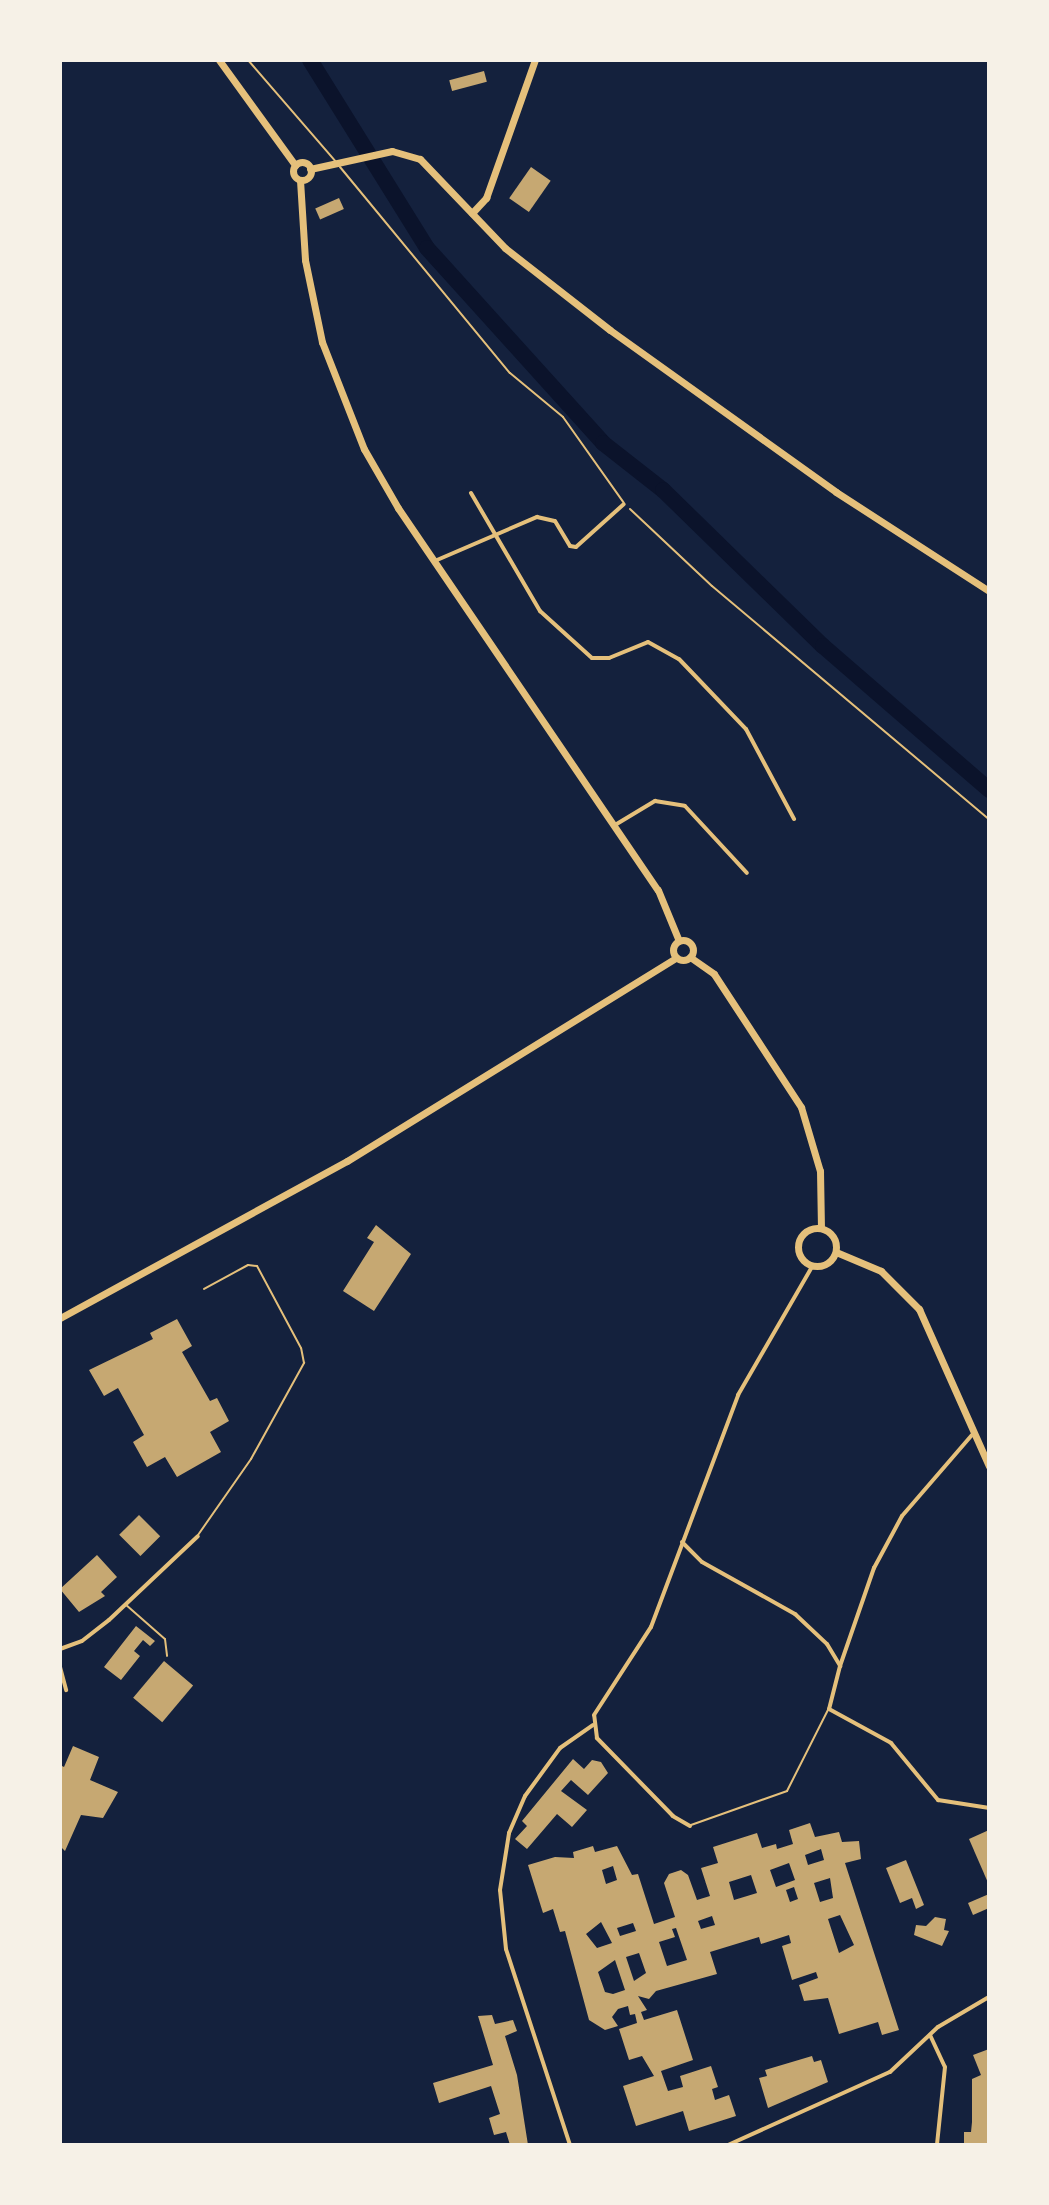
<!DOCTYPE html>
<html>
<head>
<meta charset="utf-8">
<style>
  body { margin:0 }
  #map { position:relative; width:1049px; height:2205px; overflow:hidden; background:#14213d; font-family:"PT Sans",sans-serif }
  div>[style] { position:absolute }
  .river>* { height:16px; margin:-8px; padding:0 8px; transform-origin:8px; border-radius:8px; background:#0b132b }
  .building>* { inset:0; background:#c6a872; transform-origin:0 0 }
  .path>* { height:2px; margin:-1px; padding:0 1px; transform-origin:1px; border-radius:1px; background:#e5c07b }
  .service>* { height:2px; margin:-1px; padding:0 1px; transform-origin:1px; border-radius:1px; background:#e5c07b }
  .minor>* { height:4px; margin:-2px; padding:0 2px; transform-origin:2px; border-radius:2px; background:#e5c07b }
  .primary>* { height:7px; margin:-3.5px; padding:0 3.5px; transform-origin:3.5px; border-radius:3.5px; background:#e5c07b }
  .primary>.ring { margin:-3.5px; padding:0; box-sizing:content-box; background:none; border:7px solid #e5c07b; border-radius:50% }
  .trunk>* { height:7px; margin:-3.5px; padding:0 3.5px; transform-origin:3.5px; border-radius:3.5px; background:#e5c07b }
  .trunk>.ring { margin:-3.5px; padding:0; box-sizing:content-box; background:none; border:7px solid #e5c07b; border-radius:50% }
  span { translate:-50% -50%; white-space:nowrap; text-align:center; line-height:1.15; -webkit-text-stroke:8px #f6f1e7; paint-order:stroke }
  .frame { position:absolute; inset:0; border:62px solid #f6f1e7; pointer-events:none }
</style>
</head>
<body>
<div id="map">
  <div class="river">
    <i style="left:310px;top:60px;width:221px;rotate:58.1deg"></i>
    <i style="left:427px;top:248px;width:263px;rotate:47.9deg"></i>
    <i style="left:603px;top:443px;width:76px;rotate:38.1deg"></i>
    <i style="left:663px;top:490px;width:223px;rotate:44.3deg"></i>
    <i style="left:823px;top:646px;width:220px;rotate:40.9deg"></i>
  </div>
  <div class="building">
    <i style="left:484px;top:71px;width:11px;height:36px;rotate:75deg"></i>
    <i style="left:531px;top:167px;width:24px;height:38px;rotate:35deg"></i>
    <i style="left:339px;top:198px;width:12px;height:26px;rotate:66deg"></i>
    <i style="clip-path:polygon(376px 1225px,411px 1254px,374px 1311px,343px 1291px,374px 1242px,367px 1238px)"></i>
    <i style="clip-path:polygon(177px 1319px,192px 1346px,182px 1352px,210px 1401px,217px 1398px,229px 1421px,210px 1432px,221px 1452px,177px 1477px,165px 1457px,147px 1467px,133px 1442px,144px 1435px,118px 1388px,104px 1396px,89px 1370px,153px 1339px,150px 1333px)"></i>
    <i style="left:139px;top:1515px;width:30px;height:28px;rotate:45deg"></i>
    <i style="clip-path:polygon(97px 1555px,117px 1577px,101px 1592px,105px 1596px,79px 1612px,60px 1589px)"></i>
    <i style="clip-path:polygon(136px 1626px,155px 1641px,150px 1646px,143px 1640px,134px 1651px,140px 1656px,121px 1680px,104px 1667px)"></i>
    <i style="left:164px;top:1661px;width:38px;height:48px;rotate:40deg"></i>
    <i style="clip-path:polygon(73px 1746px,99px 1757px,90px 1780px,118px 1792px,103px 1818px,81px 1815px,65px 1851px,60px 1846px,60px 1765px,64px 1767px)"></i>
    <i style="clip-path:polygon(573px 1759px,584px 1769px,592px 1760px,601px 1762px,608px 1773px,588px 1795px,571px 1780px,561px 1791px,587px 1810px,572px 1827px,557px 1814px,527px 1849px,515px 1839px,527px 1826px,522px 1821px)"></i>
    <i style="clip-path:polygon(evenodd,810px 1823px,815px 1837px,839px 1832px,842px 1842px,859px 1841px,861px 1859px,845px 1863px,899px 2030px,882px 2035px,878px 2022px,839px 2034px,828px 1998px,804px 2001px,799px 1985px,818px 1978px,816px 1972px,792px 1980px,782px 1946px,791px 1943px,789px 1935px,761px 1944px,759px 1937px,710px 1952px,717px 1974px,656px 1991px,649px 1999px,638px 1996px,647px 2010px,641px 2012px,644px 2020px,677px 2010px,693px 2060px,661px 2071px,668px 2091px,683px 2087px,680px 2076px,711px 2066px,718px 2087px,712px 2089px,715px 2100px,729px 2095px,736px 2116px,689px 2131px,683px 2111px,636px 2126px,623px 2086px,654px 2076px,642px 2056px,629px 2060px,619px 2029px,637px 2023px,635px 2014px,630px 2015px,628px 2006px,618px 2009px,612px 2017px,618px 2026px,605px 2030px,589px 2020px,565px 1931px,560px 1932px,553px 1909px,543px 1913px,528px 1865px,555px 1857px,574px 1858px,573px 1852px,593px 1846px,595px 1852px,617px 1846px,632px 1875px,638px 1874px,654px 1924px,675px 1917px,664px 1883px,669px 1874px,681px 1870px,688px 1875px,697px 1900px,710px 1896px,701px 1868px,718px 1863px,713px 1847px,757px 1833px,762px 1848px,776px 1844px,777px 1849px,793px 1844px,789px 1830px,810px 1823px,821px 1849px,824px 1860px,808px 1865px,805px 1855px,821px 1849px,810px 1823px,789px 1863px,795px 1880px,776px 1887px,770px 1870px,789px 1863px,810px 1823px,613px 1866px,617px 1880px,606px 1884px,602px 1870px,613px 1866px,810px 1823px,751px 1875px,757px 1893px,734px 1900px,729px 1882px,751px 1875px,810px 1823px,830px 1878px,833px 1898px,820px 1902px,814px 1883px,830px 1878px,810px 1823px,794px 1887px,798px 1899px,790px 1902px,786px 1890px,794px 1887px,810px 1823px,840px 1915px,854px 1945px,839px 1953px,828px 1919px,840px 1915px,810px 1823px,712px 1916px,715px 1925px,701px 1929px,698px 1921px,712px 1916px,810px 1823px,601px 1922px,612px 1943px,597px 1948px,586px 1934px,601px 1922px,810px 1823px,633px 1923px,636px 1931px,620px 1936px,617px 1928px,633px 1923px,810px 1823px,676px 1928px,687px 1960px,667px 1966px,659px 1942px,675px 1937px,672px 1929px,676px 1928px,810px 1823px,639px 1953px,646px 1973px,634px 1981px,626px 1957px,639px 1953px,810px 1823px,615px 1960px,625px 1990px,613px 1994px,605px 1992px,598px 1972px,615px 1960px)"></i>
    <i style="clip-path:polygon(989px 1830px,989px 1885px,969px 1839px)"></i>
    <i style="clip-path:polygon(906px 1860px,924px 1905px,916px 1909px,912px 1898px,900px 1903px,886px 1868px)"></i>
    <i style="clip-path:polygon(989px 1894px,989px 1908px,973px 1915px,968px 1903px)"></i>
    <i style="clip-path:polygon(935px 1917px,946px 1919px,944px 1930px,949px 1931px,942px 1946px,914px 1935px,916px 1925px,926px 1926px)"></i>
    <i style="clip-path:polygon(492px 2015px,495px 2024px,513px 2020px,517px 2031px,505px 2036px,517px 2075px,528px 2145px,510px 2145px,506px 2132px,494px 2135px,489px 2118px,500px 2114px,491px 2086px,439px 2103px,433px 2083px,493px 2065px,478px 2016px)"></i>
    <i style="clip-path:polygon(989px 2049px,989px 2145px,964px 2143px,964px 2132px,971px 2132px,972px 2122px,972px 2079px,981px 2075px,973px 2055px)"></i>
    <i style="clip-path:polygon(812px 2056px,814px 2062px,821px 2060px,828px 2082px,768px 2108px,759px 2078px,767px 2076px,765px 2070px)"></i>
  </div>
  <div class="path">
    <i style="left:630px;top:509px;width:112px;rotate:43.2deg"></i>
    <i style="left:712px;top:586px;width:362px;rotate:40.1deg"></i>
  </div>
  <div class="service">
    <i style="left:248px;top:60px;width:135px;rotate:49.2deg"></i>
    <i style="left:340px;top:167px;width:267px;rotate:50.5deg"></i>
    <i style="left:510px;top:373px;width:69px;rotate:39.7deg"></i>
    <i style="left:563px;top:417px;width:105px;rotate:54.7deg"></i>
    <i style="left:198px;top:1535px;width:93px;rotate:-55.1deg"></i>
    <i style="left:251px;top:1459px;width:110px;rotate:-61.1deg"></i>
    <i style="left:304px;top:1363px;width:15px;rotate:-101deg"></i>
    <i style="left:301px;top:1348px;width:93px;rotate:-118.2deg"></i>
    <i style="left:257px;top:1266px;width:9px;rotate:-174deg"></i>
    <i style="left:248px;top:1265px;width:50px;rotate:151.4deg"></i>
    <i style="left:125px;top:1604px;width:53px;rotate:41.2deg"></i>
    <i style="left:165px;top:1639px;width:17px;rotate:83deg"></i>
    <i style="left:691px;top:1825px;width:102px;rotate:-19.5deg"></i>
    <i style="left:787px;top:1791px;width:91px;rotate:-63.2deg"></i>
  </div>
  <div class="minor">
    <i style="left:471px;top:493px;width:137px;rotate:59.7deg"></i>
    <i style="left:540px;top:611px;width:70px;rotate:42.1deg"></i>
    <i style="left:592px;top:658px;width:17px"></i>
    <i style="left:609px;top:658px;width:42px;rotate:-22.3deg"></i>
    <i style="left:648px;top:642px;width:35px;rotate:29deg"></i>
    <i style="left:679px;top:659px;width:97px;rotate:46.3deg"></i>
    <i style="left:746px;top:729px;width:102px;rotate:61.9deg"></i>
    <i style="left:437px;top:560px;width:109px;rotate:-23.3deg"></i>
    <i style="left:537px;top:517px;width:18px;rotate:13deg"></i>
    <i style="left:555px;top:521px;width:29px;rotate:59deg"></i>
    <i style="left:570px;top:546px;width:6px;rotate:9deg"></i>
    <i style="left:576px;top:547px;width:64px;rotate:-41.9deg"></i>
    <i style="left:615px;top:825px;width:47px;rotate:-31deg"></i>
    <i style="left:655px;top:801px;width:30px;rotate:9deg"></i>
    <i style="left:685px;top:806px;width:91px;rotate:47.2deg"></i>
    <i style="left:682px;top:1542px;width:28px;rotate:45deg"></i>
    <i style="left:702px;top:1562px;width:107px;rotate:29.2deg"></i>
    <i style="left:795px;top:1614px;width:44px;rotate:43.2deg"></i>
    <i style="left:827px;top:1644px;width:26px;rotate:59deg"></i>
    <i style="left:840px;top:1666px;width:44px;rotate:104.3deg"></i>
    <i style="left:829px;top:1709px;width:71px;rotate:28.7deg"></i>
    <i style="left:891px;top:1743px;width:74px;rotate:50.5deg"></i>
    <i style="left:938px;top:1800px;width:52px;rotate:8.9deg"></i>
    <i style="left:60px;top:1649px;width:23px;rotate:-20deg"></i>
    <i style="left:82px;top:1641px;width:34px;rotate:-38deg"></i>
    <i style="left:109px;top:1620px;width:122px;rotate:-43.3deg"></i>
    <i style="left:840px;top:1666px;width:104px;rotate:-70.9deg"></i>
    <i style="left:874px;top:1568px;width:59px;rotate:-61.7deg"></i>
    <i style="left:902px;top:1516px;width:107px;rotate:-49.2deg"></i>
    <i style="left:60px;top:1667px;width:24px;rotate:75deg"></i>
    <i style="left:690px;top:1826px;width:20px;rotate:-150deg"></i>
    <i style="left:673px;top:1816px;width:109px;rotate:-134.3deg"></i>
    <i style="left:597px;top:1738px;width:23px;rotate:-97deg"></i>
    <i style="left:594px;top:1715px;width:105px;rotate:-57.1deg"></i>
    <i style="left:651px;top:1627px;width:248px;rotate:-69.4deg"></i>
    <i style="left:738px;top:1395px;width:150px;rotate:-60deg"></i>
    <i style="left:930px;top:2035px;width:35px;rotate:65deg"></i>
    <i style="left:945px;top:2067px;width:78px;rotate:95.9deg"></i>
    <i style="left:570px;top:2145px;width:206px;rotate:-108.1deg"></i>
    <i style="left:506px;top:1949px;width:59px;rotate:-95.8deg"></i>
    <i style="left:500px;top:1890px;width:58px;rotate:-81deg"></i>
    <i style="left:509px;top:1833px;width:40px;rotate:-66.6deg"></i>
    <i style="left:525px;top:1796px;width:59px;rotate:-53.9deg"></i>
    <i style="left:560px;top:1748px;width:40px;rotate:-34.9deg"></i>
    <i style="left:728px;top:2145px;width:178px;rotate:-24.3deg"></i>
    <i style="left:890px;top:2072px;width:66px;rotate:-43.2deg"></i>
    <i style="left:938px;top:2027px;width:59px;rotate:-30.5deg"></i>
  </div>
  <div class="primary">
    <i style="left:690px;top:957px;width:29px;rotate:35deg"></i>
    <i style="left:714px;top:974px;width:159px;rotate:56.8deg"></i>
    <i style="left:801px;top:1107px;width:67px;rotate:73.5deg"></i>
    <i style="left:820px;top:1171px;width:57px;rotate:89deg"></i>
    <i class="ring" style="left:798px;top:1228px;width:31px;height:31px"></i>
    <i style="left:836px;top:1252px;width:49px;rotate:22.9deg"></i>
    <i style="left:881px;top:1271px;width:54px;rotate:45deg"></i>
    <i style="left:919px;top:1309px;width:172px;rotate:66deg"></i>
  </div>
  <div class="trunk">
    <i style="left:219px;top:60px;width:130px;rotate:54.1deg"></i>
    <i class="ring" style="left:293px;top:162px;width:11px;height:11px"></i>
    <i style="left:310px;top:169px;width:84px;rotate:-12.4deg"></i>
    <i style="left:392px;top:151px;width:29px;rotate:16deg"></i>
    <i style="left:420px;top:159px;width:123px;rotate:46.3deg"></i>
    <i style="left:505px;top:248px;width:133px;rotate:38deg"></i>
    <i style="left:610px;top:330px;width:278px;rotate:35.6deg"></i>
    <i style="left:836px;top:492px;width:182px;rotate:32.9deg"></i>
    <i style="left:300px;top:180px;width:80px;rotate:86.4deg"></i>
    <i style="left:305px;top:260px;width:84px;rotate:78.3deg"></i>
    <i style="left:322px;top:342px;width:115px;rotate:68.6deg"></i>
    <i style="left:364px;top:449px;width:68px;rotate:60deg"></i>
    <i style="left:398px;top:508px;width:462px;rotate:55.8deg"></i>
    <i style="left:658px;top:890px;width:55px;rotate:67.6deg"></i>
    <i style="left:472px;top:213px;width:21px;rotate:-47deg"></i>
    <i style="left:486px;top:198px;width:146px;rotate:-70.5deg"></i>
    <i class="ring" style="left:673px;top:940px;width:13px;height:13px"></i>
    <i style="left:60px;top:1318px;width:327px;rotate:-28.7deg"></i>
    <i style="left:347px;top:1161px;width:387px;rotate:-31.7deg"></i>
  </div>
  <div class="frame"></div>
</div>
</body>
</html>
